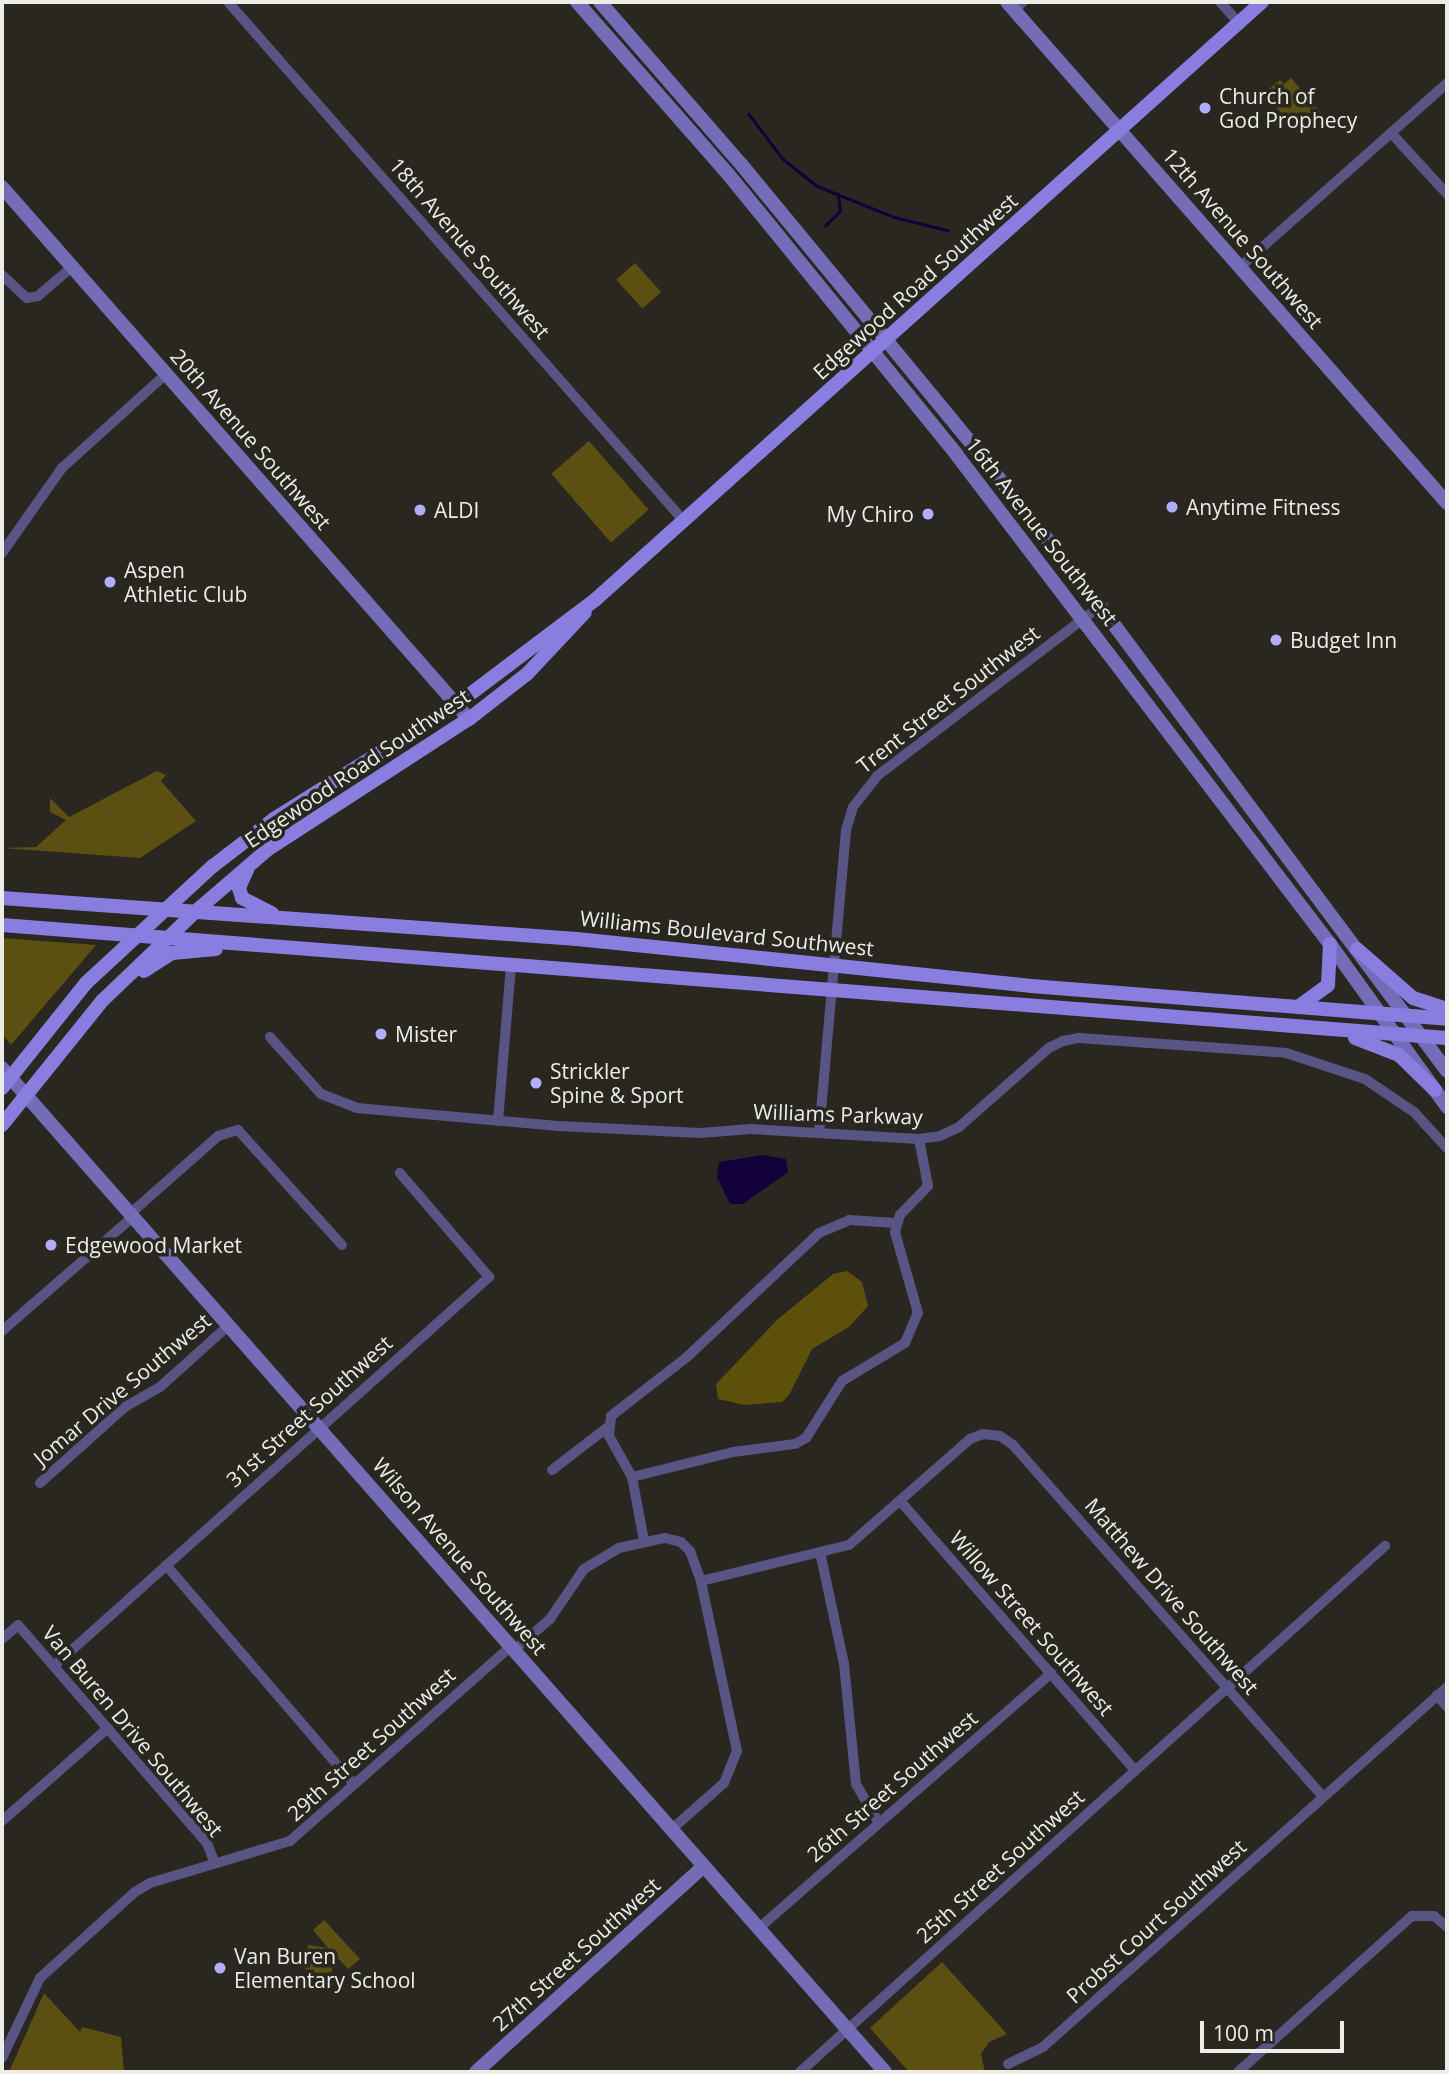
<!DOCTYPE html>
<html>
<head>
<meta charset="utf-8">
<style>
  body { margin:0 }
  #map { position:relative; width:1449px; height:2074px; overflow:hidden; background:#292720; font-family:"Open Sans",sans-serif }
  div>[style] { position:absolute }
  .green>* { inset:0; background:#5b5012; transform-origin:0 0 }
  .forest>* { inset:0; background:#5d500b }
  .water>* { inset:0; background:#12003a }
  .stream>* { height:2.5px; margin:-1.25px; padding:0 1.25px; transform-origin:1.25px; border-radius:1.25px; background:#12003a }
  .street>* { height:10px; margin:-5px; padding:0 5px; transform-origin:5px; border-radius:5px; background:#585483 }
  .secondary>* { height:14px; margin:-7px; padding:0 7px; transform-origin:7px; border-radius:7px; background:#746cb7 }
  .primary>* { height:14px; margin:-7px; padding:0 7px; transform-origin:7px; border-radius:7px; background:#897edf }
  .dots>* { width:19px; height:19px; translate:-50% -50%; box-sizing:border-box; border:4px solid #292720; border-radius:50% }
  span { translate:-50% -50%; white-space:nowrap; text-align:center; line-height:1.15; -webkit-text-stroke:7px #292720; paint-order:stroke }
  .poi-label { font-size:21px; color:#edede8 }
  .left { translate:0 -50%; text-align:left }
  .right { translate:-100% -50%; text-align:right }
  .street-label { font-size:21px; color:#edede8 }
  .frame { position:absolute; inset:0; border:4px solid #edede8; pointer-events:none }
  .scale { position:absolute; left:1200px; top:2021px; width:144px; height:32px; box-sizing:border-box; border:4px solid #edede8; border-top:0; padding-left:9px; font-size:21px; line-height:24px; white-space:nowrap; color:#edede8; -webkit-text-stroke:5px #292720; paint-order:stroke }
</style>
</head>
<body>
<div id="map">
  <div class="green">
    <i style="clip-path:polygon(1291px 78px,1323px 115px,1300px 135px,1264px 93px,1280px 80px,1284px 84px)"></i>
    <i style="left:635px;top:263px;width:39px;height:25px;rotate:48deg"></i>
    <i style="left:589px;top:441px;width:91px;height:50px;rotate:49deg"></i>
    <i style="clip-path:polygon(157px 771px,166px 775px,161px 781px,196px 821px,140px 858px,2px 848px,36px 847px,66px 820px,50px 812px,50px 798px,69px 817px)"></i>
    <i style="clip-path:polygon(2px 938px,96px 945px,11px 1045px,2px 1034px)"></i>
    <i style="clip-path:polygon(324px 1920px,360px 1959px,348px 1969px,334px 1954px,331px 1978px,322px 1982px,303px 1967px,308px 1945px,328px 1948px,313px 1930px)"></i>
    <i style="clip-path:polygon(942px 1962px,1007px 2034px,989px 2042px,981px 2054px,985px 2072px,909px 2072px,870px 2028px)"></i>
    <i style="clip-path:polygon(44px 1993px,80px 2032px,82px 2027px,121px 2037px,124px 2072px,9px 2072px)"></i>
  </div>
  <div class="forest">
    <i style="clip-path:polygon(847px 1271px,862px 1282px,868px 1306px,849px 1327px,812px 1349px,789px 1395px,782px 1402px,745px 1405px,718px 1399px,716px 1384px,778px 1319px,833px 1274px)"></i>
  </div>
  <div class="water">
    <i style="clip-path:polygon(763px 1155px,786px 1159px,788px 1172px,743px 1204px,730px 1204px,717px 1177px,719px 1162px)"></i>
  </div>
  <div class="stream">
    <i style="left:749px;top:114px;width:56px;rotate:52.9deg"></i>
    <i style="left:783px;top:159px;width:43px;rotate:38.5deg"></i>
    <i style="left:817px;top:186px;width:83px;rotate:21.9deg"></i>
    <i style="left:894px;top:217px;width:55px;rotate:13.8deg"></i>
    <i style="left:825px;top:226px;width:21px;rotate:-45deg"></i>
    <i style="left:840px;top:211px;width:17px;rotate:-97deg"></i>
  </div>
  <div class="street">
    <i style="left:228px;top:2px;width:689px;rotate:48.7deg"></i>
    <i style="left:1220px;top:2px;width:27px;rotate:48deg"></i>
    <i style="left:1014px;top:10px;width:12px;rotate:-42deg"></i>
    <i style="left:1391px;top:133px;width:83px;rotate:47.4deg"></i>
    <i style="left:1240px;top:267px;width:277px;rotate:-41.6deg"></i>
    <i style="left:2px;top:275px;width:34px;rotate:43deg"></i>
    <i style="left:27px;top:298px;width:11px;rotate:-10deg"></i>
    <i style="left:38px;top:296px;width:45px;rotate:-40.5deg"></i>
    <i style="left:2px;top:553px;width:104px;rotate:-54.8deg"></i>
    <i style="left:62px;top:468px;width:140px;rotate:-42.1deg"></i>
    <i style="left:270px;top:1037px;width:76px;rotate:48.2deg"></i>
    <i style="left:321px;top:1094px;width:39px;rotate:21deg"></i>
    <i style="left:357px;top:1108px;width:202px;rotate:5.1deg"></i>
    <i style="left:558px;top:1126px;width:142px;rotate:2.8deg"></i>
    <i style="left:700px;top:1133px;width:51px;rotate:-4.5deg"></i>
    <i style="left:751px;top:1129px;width:168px;rotate:3.4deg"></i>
    <i style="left:919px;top:1139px;width:21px;rotate:-8deg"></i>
    <i style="left:940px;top:1136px;width:21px;rotate:-25deg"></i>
    <i style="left:959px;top:1127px;width:120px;rotate:-41.3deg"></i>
    <i style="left:1049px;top:1048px;width:16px;rotate:-27deg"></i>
    <i style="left:1063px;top:1041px;width:16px;rotate:-11deg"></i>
    <i style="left:1079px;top:1038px;width:208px;rotate:4.1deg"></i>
    <i style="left:1286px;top:1053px;width:83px;rotate:18.2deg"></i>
    <i style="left:1365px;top:1079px;width:59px;rotate:34deg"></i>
    <i style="left:1414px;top:1112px;width:49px;rotate:47.5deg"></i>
    <i style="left:498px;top:1121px;width:155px;rotate:-85.2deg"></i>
    <i style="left:819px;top:1133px;width:304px;rotate:-84.9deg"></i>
    <i style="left:846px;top:830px;width:24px;rotate:-73deg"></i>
    <i style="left:853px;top:807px;width:39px;rotate:-52deg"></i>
    <i style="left:877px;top:776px;width:280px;rotate:-37.3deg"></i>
    <i style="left:131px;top:1213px;width:116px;rotate:-41.5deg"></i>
    <i style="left:218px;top:1136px;width:21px;rotate:-17deg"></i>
    <i style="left:238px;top:1130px;width:155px;rotate:47.9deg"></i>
    <i style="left:2px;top:1331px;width:175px;rotate:-41.1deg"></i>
    <i style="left:552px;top:1470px;width:71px;rotate:-37.5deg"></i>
    <i style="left:632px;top:1477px;width:104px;rotate:-13.9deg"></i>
    <i style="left:733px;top:1452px;width:63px;rotate:-7.4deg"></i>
    <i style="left:795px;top:1444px;width:13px;rotate:-29deg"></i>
    <i style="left:806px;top:1438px;width:67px;rotate:-57.7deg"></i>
    <i style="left:842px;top:1381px;width:74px;rotate:-31.1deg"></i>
    <i style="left:905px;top:1343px;width:33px;rotate:-67deg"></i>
    <i style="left:918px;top:1313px;width:84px;rotate:-105.9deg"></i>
    <i style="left:895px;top:1232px;width:18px;rotate:-74deg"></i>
    <i style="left:900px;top:1215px;width:40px;rotate:-46deg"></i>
    <i style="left:928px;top:1186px;width:48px;rotate:-100.8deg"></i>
    <i style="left:40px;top:1483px;width:114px;rotate:-41.8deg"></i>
    <i style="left:125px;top:1407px;width:40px;rotate:-29.7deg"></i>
    <i style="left:160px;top:1387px;width:93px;rotate:-41.9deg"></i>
    <i style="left:901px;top:1502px;width:356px;rotate:48.9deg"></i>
    <i style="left:644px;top:1541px;width:65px;rotate:-100.6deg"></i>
    <i style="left:632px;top:1477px;width:47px;rotate:-119.3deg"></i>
    <i style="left:609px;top:1436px;width:20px;rotate:-84deg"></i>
    <i style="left:611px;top:1416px;width:96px;rotate:-37.8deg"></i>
    <i style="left:687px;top:1357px;width:181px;rotate:-43.2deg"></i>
    <i style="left:819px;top:1233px;width:33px;rotate:-23deg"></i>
    <i style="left:849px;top:1220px;width:47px;rotate:3.7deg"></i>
    <i style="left:820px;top:1552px;width:115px;rotate:77.9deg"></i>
    <i style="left:844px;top:1664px;width:121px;rotate:84.3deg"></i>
    <i style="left:856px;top:1784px;width:45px;rotate:59.5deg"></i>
    <i style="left:166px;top:1565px;width:289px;rotate:49.4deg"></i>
    <i style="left:2px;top:1639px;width:21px;rotate:-41deg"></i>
    <i style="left:18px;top:1625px;width:289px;rotate:49.1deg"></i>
    <i style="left:207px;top:1843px;width:22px;rotate:69deg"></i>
    <i style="left:514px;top:1650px;width:48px;rotate:-40.7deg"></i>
    <i style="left:550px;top:1619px;width:60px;rotate:-55.8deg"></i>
    <i style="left:584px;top:1569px;width:41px;rotate:-31deg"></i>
    <i style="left:619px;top:1548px;width:47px;rotate:-12.3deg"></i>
    <i style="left:665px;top:1538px;width:16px;rotate:14deg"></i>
    <i style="left:681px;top:1542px;width:13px;rotate:45deg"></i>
    <i style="left:690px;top:1551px;width:32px;rotate:70deg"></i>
    <i style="left:701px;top:1581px;width:152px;rotate:-13.7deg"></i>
    <i style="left:849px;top:1545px;width:161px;rotate:-41.2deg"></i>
    <i style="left:970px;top:1439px;width:14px;rotate:-21deg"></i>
    <i style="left:983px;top:1434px;width:17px;rotate:7deg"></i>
    <i style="left:1000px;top:1436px;width:16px;rotate:35deg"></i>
    <i style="left:1013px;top:1445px;width:469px;rotate:48.6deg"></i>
    <i style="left:54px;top:1666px;width:584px;rotate:-41.8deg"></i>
    <i style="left:489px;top:1277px;width:137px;rotate:-130.6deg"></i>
    <i style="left:1437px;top:1695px;width:16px;rotate:50deg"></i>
    <i style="left:2px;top:1821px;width:141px;rotate:-41.3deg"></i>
    <i style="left:672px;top:1829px;width:69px;rotate:-41.5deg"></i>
    <i style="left:724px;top:1783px;width:35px;rotate:-68deg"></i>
    <i style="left:737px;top:1751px;width:174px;rotate:-102deg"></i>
    <i style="left:759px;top:1928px;width:388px;rotate:-41.1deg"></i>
    <i style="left:2px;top:2058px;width:89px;rotate:-64.6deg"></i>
    <i style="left:40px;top:1978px;width:128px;rotate:-42.2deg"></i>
    <i style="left:135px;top:1892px;width:17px;rotate:-31deg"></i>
    <i style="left:150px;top:1883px;width:146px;rotate:-16.7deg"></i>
    <i style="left:290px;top:1841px;width:295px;rotate:-41.4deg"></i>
    <i style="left:1008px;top:2064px;width:39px;rotate:-26deg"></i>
    <i style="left:1043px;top:2047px;width:541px;rotate:-41.7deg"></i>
    <i style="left:800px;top:2072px;width:787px;rotate:-41.96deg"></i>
    <i style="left:1238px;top:2072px;width:234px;rotate:-41.9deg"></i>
    <i style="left:1412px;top:1916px;width:22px"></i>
    <i style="left:1434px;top:1916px;width:17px;rotate:40deg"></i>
  </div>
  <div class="secondary">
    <i style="left:577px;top:2px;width:229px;rotate:48.7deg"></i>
    <i style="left:728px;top:174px;width:361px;rotate:50.8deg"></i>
    <i style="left:956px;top:454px;width:616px;rotate:52.65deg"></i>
    <i style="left:1330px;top:944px;width:201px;rotate:54.3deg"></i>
    <i style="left:600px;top:2px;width:215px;rotate:49deg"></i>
    <i style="left:741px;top:164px;width:381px;rotate:50.5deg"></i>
    <i style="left:983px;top:458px;width:189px;rotate:51.7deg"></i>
    <i style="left:1100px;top:606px;width:580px;rotate:53.27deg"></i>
    <i style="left:1007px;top:2px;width:667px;rotate:48.71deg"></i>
    <i style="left:2px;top:187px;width:708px;rotate:48.72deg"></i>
    <i style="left:2px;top:1068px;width:1337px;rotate:48.67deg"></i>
    <i style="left:476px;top:2072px;width:307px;rotate:-42.1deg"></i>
  </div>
  <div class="primary">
    <i style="left:247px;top:870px;width:20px;rotate:114deg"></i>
    <i style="left:239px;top:888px;width:10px;rotate:73deg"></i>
    <i style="left:242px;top:898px;width:34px;rotate:27deg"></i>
    <i style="left:2px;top:898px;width:576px;rotate:4.08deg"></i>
    <i style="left:577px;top:939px;width:456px;rotate:5.9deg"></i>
    <i style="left:1031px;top:986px;width:417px;rotate:4.5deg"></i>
    <i style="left:2px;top:925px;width:1449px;rotate:4.47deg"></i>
    <i style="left:1357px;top:949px;width:74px;rotate:41.2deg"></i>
    <i style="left:1413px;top:998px;width:36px;rotate:18deg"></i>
    <i style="left:144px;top:971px;width:33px;rotate:-33deg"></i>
    <i style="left:172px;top:953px;width:44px;rotate:-5.2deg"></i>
    <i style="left:1298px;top:1007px;width:37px;rotate:-36deg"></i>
    <i style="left:1328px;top:985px;width:41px;rotate:-87.2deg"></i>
    <i style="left:1355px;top:1038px;width:47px;rotate:21.1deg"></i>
    <i style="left:1399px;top:1055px;width:50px;rotate:44.2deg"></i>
    <i style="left:2px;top:1088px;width:134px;rotate:-51.3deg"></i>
    <i style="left:86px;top:983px;width:173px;rotate:-42.7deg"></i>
    <i style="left:213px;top:866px;width:77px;rotate:-37.6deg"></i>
    <i style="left:274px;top:819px;width:216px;rotate:-32.1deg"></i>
    <i style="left:457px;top:704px;width:173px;rotate:-37deg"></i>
    <i style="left:595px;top:600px;width:896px;rotate:-41.88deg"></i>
    <i style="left:2px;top:1125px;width:161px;rotate:-51.1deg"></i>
    <i style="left:103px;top:1000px;width:127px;rotate:-43.7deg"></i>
    <i style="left:195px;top:912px;width:95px;rotate:-40.7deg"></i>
    <i style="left:267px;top:850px;width:241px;rotate:-33deg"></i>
    <i style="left:469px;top:719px;width:75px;rotate:-37.9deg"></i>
    <i style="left:528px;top:673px;width:83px;rotate:-46.9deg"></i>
  </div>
  <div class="dots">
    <i style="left:1205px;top:108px;background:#b2adf9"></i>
    <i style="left:1172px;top:507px;background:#b2adf9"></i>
    <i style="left:420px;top:510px;background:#b2adf9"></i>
    <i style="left:928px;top:514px;background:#b2adf9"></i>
    <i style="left:110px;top:582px;background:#b2adf9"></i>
    <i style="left:1276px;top:640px;background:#b2adf9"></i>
    <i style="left:381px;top:1034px;background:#b2adf9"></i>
    <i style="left:536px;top:1083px;background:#b2adf9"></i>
    <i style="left:51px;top:1245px;background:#b2adf9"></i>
    <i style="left:220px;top:1968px;background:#b2adf9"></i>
  </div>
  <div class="poi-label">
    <span class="left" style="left:1219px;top:108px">Church of<br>God Prophecy</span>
    <span class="left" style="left:1186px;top:507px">Anytime Fitness</span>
    <span class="left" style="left:434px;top:510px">ALDI</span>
    <span class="right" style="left:914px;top:514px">My Chiro</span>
    <span class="left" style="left:124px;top:582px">Aspen<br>Athletic Club</span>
    <span class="left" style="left:1290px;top:640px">Budget Inn</span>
    <span class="left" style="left:395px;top:1034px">Mister</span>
    <span class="left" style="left:550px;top:1083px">Strickler<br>Spine &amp; Sport</span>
    <span class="left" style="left:65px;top:1245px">Edgewood Market</span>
    <span class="left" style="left:234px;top:1968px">Van Buren<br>Elementary School</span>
  </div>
  <div class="street-label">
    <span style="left:1243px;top:238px;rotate:49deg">12th Avenue Southwest</span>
    <span style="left:470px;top:248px;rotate:49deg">18th Avenue Southwest</span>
    <span style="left:915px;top:286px;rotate:-42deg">Edgewood Road Southwest</span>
    <span style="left:251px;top:439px;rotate:49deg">20th Avenue Southwest</span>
    <span style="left:1042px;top:531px;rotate:52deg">16th Avenue Southwest</span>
    <span style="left:948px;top:699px;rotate:-38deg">Trent Street Southwest</span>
    <span style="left:357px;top:768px;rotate:-34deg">Edgewood Road Southwest</span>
    <span style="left:727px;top:933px;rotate:6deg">Williams Boulevard Southwest</span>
    <span style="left:838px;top:1114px;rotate:2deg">Williams Parkway</span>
    <span style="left:122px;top:1389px;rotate:-40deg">Jomar Drive Southwest</span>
    <span style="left:309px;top:1411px;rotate:-42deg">31st Street Southwest</span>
    <span style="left:460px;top:1556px;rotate:49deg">Wilson Avenue Southwest</span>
    <span style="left:1172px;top:1596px;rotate:49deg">Matthew Drive Southwest</span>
    <span style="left:1032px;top:1623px;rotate:49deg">Willow Street Southwest</span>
    <span style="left:133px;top:1731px;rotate:50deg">Van Buren Drive Southwest</span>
    <span style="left:371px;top:1744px;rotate:-42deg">29th Street Southwest</span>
    <span style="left:892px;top:1786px;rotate:-41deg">26th Street Southwest</span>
    <span style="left:1000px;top:1866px;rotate:-42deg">25th Street Southwest</span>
    <span style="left:1156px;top:1921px;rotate:-42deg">Probst Court Southwest</span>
    <span style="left:576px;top:1954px;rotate:-42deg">27th Street Southwest</span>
  </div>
  <div class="frame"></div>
  <div class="scale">100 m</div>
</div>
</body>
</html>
